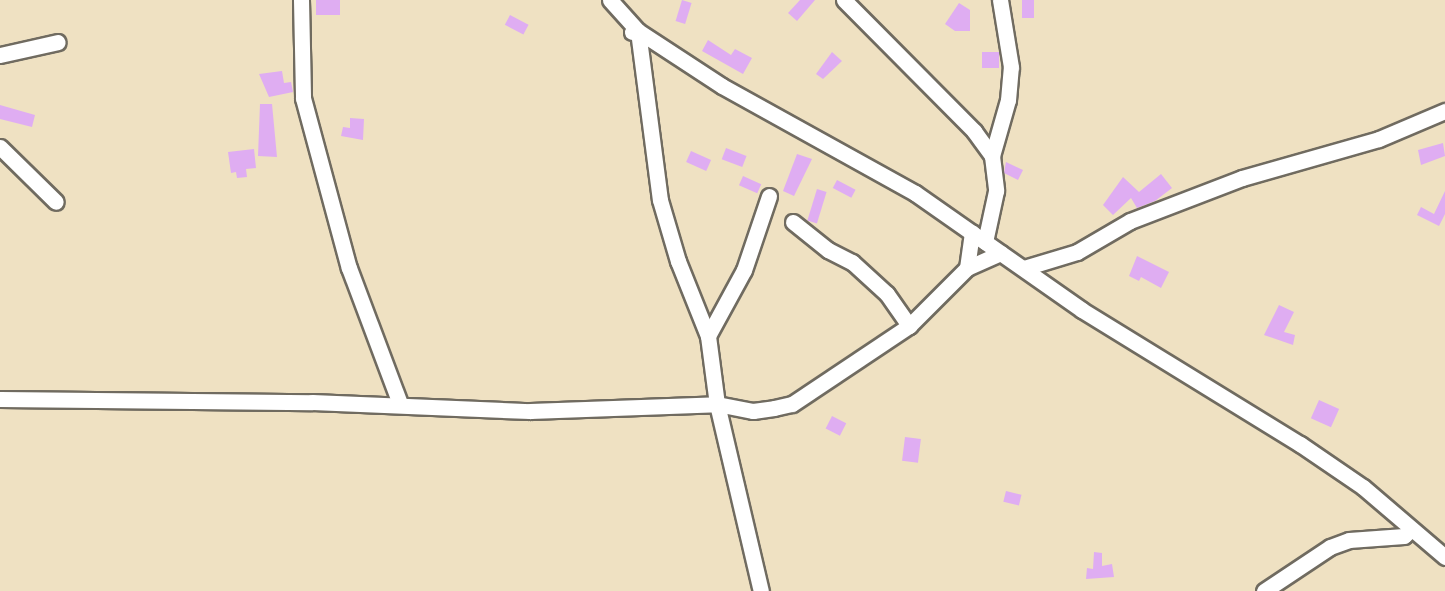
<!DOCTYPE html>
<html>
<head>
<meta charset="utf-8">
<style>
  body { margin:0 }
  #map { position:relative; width:1445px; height:591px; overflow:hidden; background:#efe1c2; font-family:"Indie Flower",sans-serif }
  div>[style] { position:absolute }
  .building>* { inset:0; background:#dfadf2; transform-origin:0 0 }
  .roads { filter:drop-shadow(2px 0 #706b60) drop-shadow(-2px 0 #706b60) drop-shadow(0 2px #706b60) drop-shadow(0 -2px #706b60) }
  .minor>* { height:15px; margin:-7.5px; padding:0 7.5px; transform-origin:7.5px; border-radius:7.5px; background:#fff }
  span { translate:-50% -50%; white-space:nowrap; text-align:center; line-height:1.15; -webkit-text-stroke:4.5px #fdfcf7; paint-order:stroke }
</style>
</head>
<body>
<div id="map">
  <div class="building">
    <i style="left:316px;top:0;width:24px;height:15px"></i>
    <i style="left:682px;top:0;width:10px;height:22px;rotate:17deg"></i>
    <i style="clip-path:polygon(800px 0,815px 0,797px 21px,788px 13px)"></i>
    <i style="left:1022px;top:0;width:12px;height:18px"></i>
    <i style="clip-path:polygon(959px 3px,970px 10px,970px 31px,955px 31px,945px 24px)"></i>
    <i style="left:510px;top:15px;width:21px;height:11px;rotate:28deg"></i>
    <i style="clip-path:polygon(708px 40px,731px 55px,735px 49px,752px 58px,743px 74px,702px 51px)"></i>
    <i style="clip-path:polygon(832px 52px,842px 61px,823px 79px,816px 74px)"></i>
    <i style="left:982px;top:52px;width:17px;height:16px"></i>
    <i style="clip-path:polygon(282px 71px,284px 83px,291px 82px,293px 92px,269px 97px,259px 74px)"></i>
    <i style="clip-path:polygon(260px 104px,272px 104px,277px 157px,258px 156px)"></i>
    <i style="clip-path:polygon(0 105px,35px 115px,32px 127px,0 119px)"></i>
    <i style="clip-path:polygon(350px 118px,364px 119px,363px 140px,341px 136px,343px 127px,350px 128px)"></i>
    <i style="clip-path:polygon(1443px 143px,1445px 156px,1421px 165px,1418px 150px)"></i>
    <i style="left:726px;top:148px;width:22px;height:12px;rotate:21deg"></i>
    <i style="clip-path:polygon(254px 149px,256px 168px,246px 169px,247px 177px,237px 178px,236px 172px,231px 173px,228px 152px)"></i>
    <i style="left:691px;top:151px;width:22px;height:12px;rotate:24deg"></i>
    <i style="clip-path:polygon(797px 154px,812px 159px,794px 196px,783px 191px)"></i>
    <i style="clip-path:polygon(1006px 162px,1023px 170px,1018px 180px,1004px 173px)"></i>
    <i style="clip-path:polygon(1161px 174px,1172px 188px,1155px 201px,1137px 208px,1131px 198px,1113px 215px,1103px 205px,1123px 177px,1139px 192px)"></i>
    <i style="left:743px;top:176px;width:20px;height:10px;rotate:24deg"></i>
    <i style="left:837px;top:180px;width:21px;height:9px;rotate:28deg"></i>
    <i style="left:817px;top:189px;width:10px;height:33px;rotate:17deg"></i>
    <i style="clip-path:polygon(1445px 191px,1445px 214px,1439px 226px,1417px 215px,1421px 207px,1434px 214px)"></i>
    <i style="clip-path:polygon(1137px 256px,1169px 272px,1161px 288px,1141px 277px,1139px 281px,1129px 276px)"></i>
    <i style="clip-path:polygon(1279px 305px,1294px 312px,1284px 332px,1295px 335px,1293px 345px,1264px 335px)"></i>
    <i style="left:1319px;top:400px;width:22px;height:20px;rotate:24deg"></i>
    <i style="left:832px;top:416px;width:16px;height:14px;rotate:27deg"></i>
    <i style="left:905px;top:437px;width:16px;height:24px;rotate:7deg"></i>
    <i style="left:1006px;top:491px;width:16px;height:11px;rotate:14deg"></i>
    <i style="clip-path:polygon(1094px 552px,1102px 553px,1102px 566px,1112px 564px,1114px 577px,1086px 579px,1087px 568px,1093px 569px)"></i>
  </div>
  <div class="roads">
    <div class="minor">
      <i style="left:301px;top:0;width:98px;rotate:88.8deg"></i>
      <i style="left:303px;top:98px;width:176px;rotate:74.9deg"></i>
      <i style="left:349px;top:268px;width:145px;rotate:69.4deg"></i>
      <i style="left:610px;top:0;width:42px;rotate:47.9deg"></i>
      <i style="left:638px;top:31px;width:100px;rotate:33.2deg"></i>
      <i style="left:722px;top:86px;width:221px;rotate:29deg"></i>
      <i style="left:915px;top:193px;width:204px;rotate:35deg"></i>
      <i style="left:1082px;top:310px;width:256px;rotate:31.6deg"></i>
      <i style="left:1300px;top:444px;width:76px;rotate:34.3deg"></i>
      <i style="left:1363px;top:487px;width:108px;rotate:40.5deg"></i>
      <i style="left:844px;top:0;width:185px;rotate:45.2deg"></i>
      <i style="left:974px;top:131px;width:31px;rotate:54deg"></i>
      <i style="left:992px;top:156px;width:35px;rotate:83deg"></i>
      <i style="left:996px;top:191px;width:52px;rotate:102.2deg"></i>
      <i style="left:632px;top:32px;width:6px;rotate:-9deg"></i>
      <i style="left:638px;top:31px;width:170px;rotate:82.6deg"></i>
      <i style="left:660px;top:200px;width:64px;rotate:73.6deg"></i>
      <i style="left:678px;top:261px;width:81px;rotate:68.2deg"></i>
      <i style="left:708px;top:336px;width:69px;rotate:82.5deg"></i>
      <i style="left:717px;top:404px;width:192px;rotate:76.8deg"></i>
      <i style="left:0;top:55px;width:59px;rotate:-12.6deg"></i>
      <i style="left:0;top:147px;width:78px;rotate:44.5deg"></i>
      <i style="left:992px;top:156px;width:58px;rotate:-74.1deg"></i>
      <i style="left:1008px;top:100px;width:33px;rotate:-85deg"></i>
      <i style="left:1011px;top:67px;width:68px;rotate:-99.3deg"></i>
      <i style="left:793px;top:222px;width:45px;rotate:38.7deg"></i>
      <i style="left:828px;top:250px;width:27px;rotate:27deg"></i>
      <i style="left:852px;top:262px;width:47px;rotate:42.4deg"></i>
      <i style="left:887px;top:294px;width:39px;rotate:55deg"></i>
      <i style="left:967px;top:268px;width:36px;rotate:-82deg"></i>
      <i style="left:1024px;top:268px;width:55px;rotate:-16.8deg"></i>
      <i style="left:1077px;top:252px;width:61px;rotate:-30.3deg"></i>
      <i style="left:1130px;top:221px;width:120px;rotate:-21deg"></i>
      <i style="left:1242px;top:178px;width:142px;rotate:-15.9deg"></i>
      <i style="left:1379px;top:139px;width:72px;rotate:-23deg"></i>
      <i style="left:708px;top:336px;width:75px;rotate:-61.4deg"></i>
      <i style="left:744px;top:270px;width:78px;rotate:-71.3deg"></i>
      <i style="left:0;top:399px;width:312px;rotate:0.6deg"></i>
      <i style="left:312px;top:402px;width:218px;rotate:2.4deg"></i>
      <i style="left:530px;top:411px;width:187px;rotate:-2.1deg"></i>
      <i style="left:717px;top:404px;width:37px;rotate:11deg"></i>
      <i style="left:753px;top:411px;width:21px;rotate:-8deg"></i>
      <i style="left:774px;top:408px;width:18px;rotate:-13deg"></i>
      <i style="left:792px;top:404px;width:141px;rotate:-33.7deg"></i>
      <i style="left:909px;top:326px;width:82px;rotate:-45deg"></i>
      <i style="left:967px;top:268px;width:37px;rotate:-24deg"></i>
      <i style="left:1264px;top:591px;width:79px;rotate:-33.7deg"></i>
      <i style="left:1330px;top:547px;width:20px;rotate:-20deg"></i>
      <i style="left:1349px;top:540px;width:55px;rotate:-4.2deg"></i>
      <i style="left:1404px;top:536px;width:10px;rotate:-45deg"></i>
    </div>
  </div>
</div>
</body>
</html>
